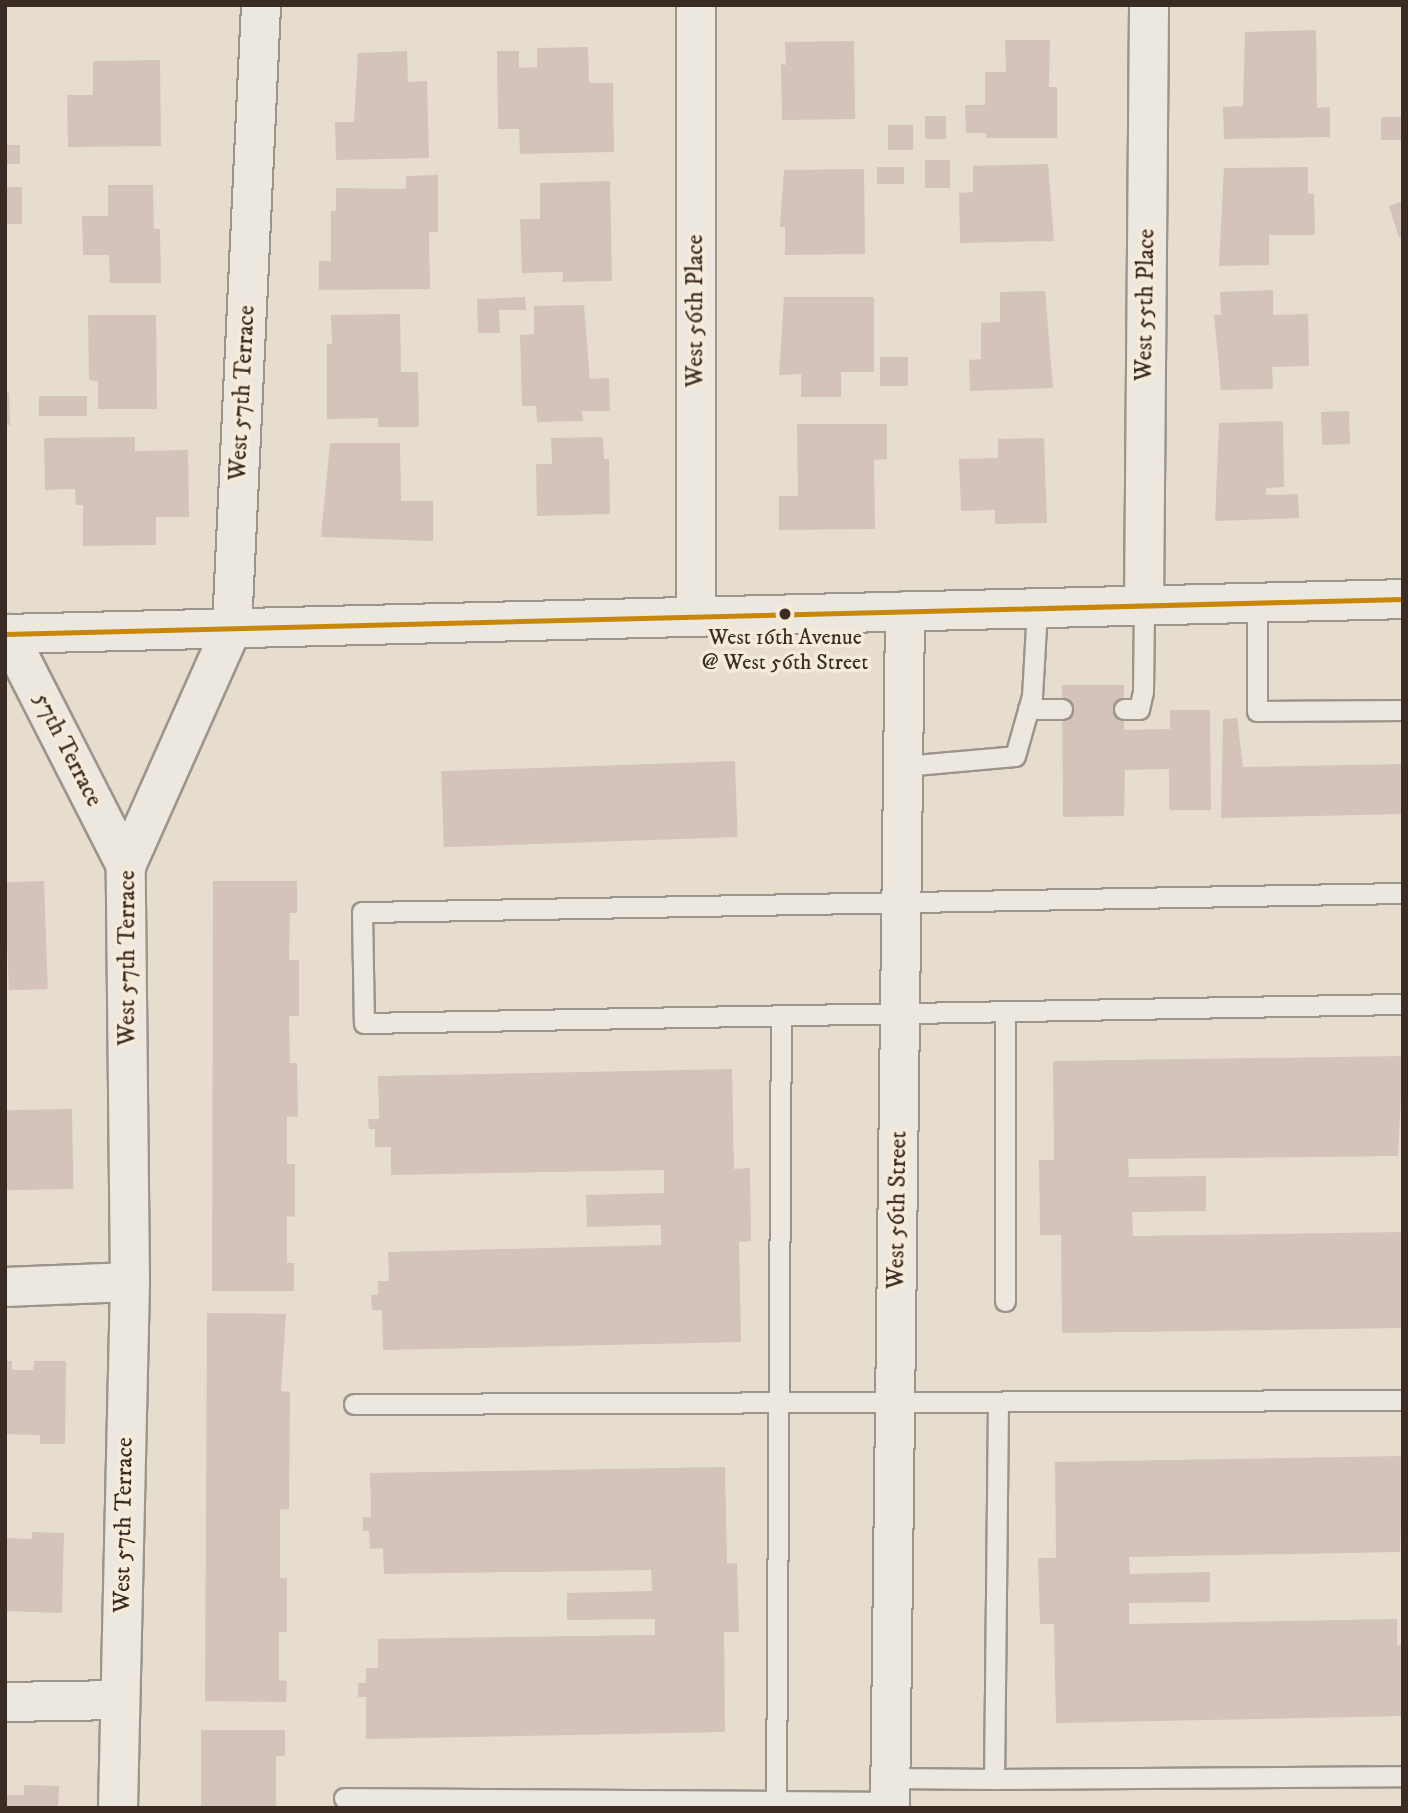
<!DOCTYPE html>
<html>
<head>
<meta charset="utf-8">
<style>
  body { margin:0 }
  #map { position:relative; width:1408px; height:1813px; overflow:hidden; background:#e6ddce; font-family:"IM FELL DW Pica",serif }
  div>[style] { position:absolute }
  .building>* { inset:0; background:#d4c3ba; transform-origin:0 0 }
  .roads { filter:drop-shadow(2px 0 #9c958c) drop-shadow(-2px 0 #9c958c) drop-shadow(0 2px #9c958c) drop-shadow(0 -2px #9c958c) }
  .lane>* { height:19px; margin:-9.5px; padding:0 9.5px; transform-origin:9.5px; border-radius:9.5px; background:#ece7df }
  .street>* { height:38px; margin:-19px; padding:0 19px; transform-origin:19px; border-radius:19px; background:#ece7df }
  .secondary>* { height:38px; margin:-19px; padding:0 19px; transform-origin:19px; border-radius:19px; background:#ece7df }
  .bus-1>* { height:5px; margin:-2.5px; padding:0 2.5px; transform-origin:2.5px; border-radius:2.5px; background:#c88709 }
  .dots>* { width:19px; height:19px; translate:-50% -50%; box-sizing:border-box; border:4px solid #f6ebd9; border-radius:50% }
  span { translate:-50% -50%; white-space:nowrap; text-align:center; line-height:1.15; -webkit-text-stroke:7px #f6ebd9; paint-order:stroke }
  .bus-label { font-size:22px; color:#3b2b25 }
  .street-label { font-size:24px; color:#3b2b25 }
  .frame { position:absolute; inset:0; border:7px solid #3b2b25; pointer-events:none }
</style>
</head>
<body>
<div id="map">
  <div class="building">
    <i style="clip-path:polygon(1316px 30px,1317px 108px,1330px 107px,1330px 137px,1224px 139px,1223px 107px,1243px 106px,1245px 32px)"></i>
    <i style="clip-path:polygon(1005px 40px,1050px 40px,1049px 87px,1057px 87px,1057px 138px,986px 138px,986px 133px,966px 133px,965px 105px,985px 105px,985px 72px,1006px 72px)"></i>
    <i style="clip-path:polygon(854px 41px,855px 119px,782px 120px,781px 64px,786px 65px,785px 42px)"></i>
    <i style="clip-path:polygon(588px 47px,589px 83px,613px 83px,614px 152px,520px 154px,519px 129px,498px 129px,497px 51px,519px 51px,519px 68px,537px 67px,537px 48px)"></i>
    <i style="clip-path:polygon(407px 51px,408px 82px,427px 81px,429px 158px,336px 160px,335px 122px,354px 122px,358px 53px)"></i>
    <i style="clip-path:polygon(160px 60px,161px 146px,68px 147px,67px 95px,93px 95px,93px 61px)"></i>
    <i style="left:925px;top:116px;width:21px;height:23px"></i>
    <i style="left:1403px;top:117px;width:23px;height:22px;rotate:90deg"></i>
    <i style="left:888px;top:125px;width:25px;height:25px"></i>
    <i style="left:5px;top:145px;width:15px;height:19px"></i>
    <i style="left:925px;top:160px;width:25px;height:28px"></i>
    <i style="clip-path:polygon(1048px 164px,1054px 241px,960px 243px,959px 193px,973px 192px,973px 166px)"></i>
    <i style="left:877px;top:167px;width:27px;height:17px"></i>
    <i style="clip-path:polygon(1308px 167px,1308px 194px,1314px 193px,1315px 235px,1269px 235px,1269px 265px,1219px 266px,1224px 168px)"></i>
    <i style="clip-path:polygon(864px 169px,865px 254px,785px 255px,785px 227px,780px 227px,784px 170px)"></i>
    <i style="clip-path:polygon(438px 175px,438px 232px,429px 232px,430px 289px,319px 290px,319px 261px,331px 261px,331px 211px,336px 211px,336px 188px,406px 189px,406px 176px)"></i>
    <i style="clip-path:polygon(610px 181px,612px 281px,562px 282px,563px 272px,522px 273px,520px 219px,540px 219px,540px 183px)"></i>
    <i style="clip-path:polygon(108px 185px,153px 185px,154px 229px,160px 229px,161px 283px,110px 283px,109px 255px,83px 255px,82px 216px,108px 216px)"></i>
    <i style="left:5px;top:187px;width:17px;height:37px"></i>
    <i style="clip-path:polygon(1403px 201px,1403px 237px,1399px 238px,1389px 206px)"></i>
    <i style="clip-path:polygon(1273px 290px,1273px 315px,1308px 314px,1309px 366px,1272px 367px,1273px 389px,1221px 390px,1214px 315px,1221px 315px,1220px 292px)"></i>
    <i style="clip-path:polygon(1045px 291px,1053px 388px,970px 391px,969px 360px,981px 359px,981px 323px,1000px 322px,1000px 292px)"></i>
    <i style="clip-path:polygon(525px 297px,526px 310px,499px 310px,500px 333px,478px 333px,477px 299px)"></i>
    <i style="clip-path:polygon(784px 297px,874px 297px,874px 372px,841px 372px,841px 397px,801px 397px,801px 374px,779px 375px)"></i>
    <i style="clip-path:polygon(584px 305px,590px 379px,609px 378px,610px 411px,582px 411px,583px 421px,537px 422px,536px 406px,522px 406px,520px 335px,534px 334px,534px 306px)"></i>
    <i style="clip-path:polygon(400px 314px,401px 372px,418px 372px,419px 427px,378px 427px,378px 418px,327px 419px,327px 344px,332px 344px,331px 315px)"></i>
    <i style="clip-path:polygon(88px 315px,156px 315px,157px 409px,98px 409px,98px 381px,89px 380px)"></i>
    <i style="left:880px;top:357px;width:28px;height:29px"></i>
    <i style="clip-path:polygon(5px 393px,9px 393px,10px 425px,5px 425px)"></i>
    <i style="left:39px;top:396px;width:48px;height:20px"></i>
    <i style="left:1349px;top:411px;width:33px;height:28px;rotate:88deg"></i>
    <i style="clip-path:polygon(1283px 421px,1284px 487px,1266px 488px,1266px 495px,1298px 494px,1299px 518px,1215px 521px,1219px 423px)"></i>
    <i style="clip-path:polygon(797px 424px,887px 424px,887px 459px,874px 460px,875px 529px,779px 530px,779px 496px,798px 496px)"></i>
    <i style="clip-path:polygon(135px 437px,135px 451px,188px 450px,189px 517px,156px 517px,156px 545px,83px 546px,83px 505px,76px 505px,75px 489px,45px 490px,44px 438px)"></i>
    <i style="clip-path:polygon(603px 437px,604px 459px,609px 459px,610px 514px,537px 516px,536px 464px,552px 464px,551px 438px)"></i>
    <i style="clip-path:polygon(1044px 438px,1047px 523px,995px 524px,995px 510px,961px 511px,959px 459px,998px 458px,998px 439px)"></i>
    <i style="clip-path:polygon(330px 443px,400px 443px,401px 501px,433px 501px,433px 541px,321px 537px)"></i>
    <i style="clip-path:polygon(1062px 685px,1124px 685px,1124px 730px,1170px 729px,1170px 710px,1210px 710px,1211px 810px,1169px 810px,1169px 769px,1125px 770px,1124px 816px,1063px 817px)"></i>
    <i style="clip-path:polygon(1237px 718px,1243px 767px,1403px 764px,1403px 814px,1221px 818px,1223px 719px)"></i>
    <i style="left:735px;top:761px;width:76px;height:294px;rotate:88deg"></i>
    <i style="left:44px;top:881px;width:108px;height:39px;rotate:88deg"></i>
    <i style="clip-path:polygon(213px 881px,297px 881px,297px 913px,290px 913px,289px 960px,299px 960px,299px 1016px,289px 1016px,290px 1063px,297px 1063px,298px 1117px,287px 1116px,287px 1164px,295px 1164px,295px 1217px,287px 1216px,287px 1263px,294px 1263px,294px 1291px,212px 1291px)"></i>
    <i style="clip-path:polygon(1403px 1056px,1398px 1156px,1128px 1159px,1129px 1177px,1206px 1176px,1206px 1211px,1132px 1212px,1133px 1236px,1403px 1232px,1403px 1328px,1062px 1333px,1061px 1235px,1040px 1235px,1039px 1160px,1054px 1160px,1053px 1061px)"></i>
    <i style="clip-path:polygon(732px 1069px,734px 1169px,750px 1168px,751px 1241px,739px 1242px,741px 1342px,383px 1350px,382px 1310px,372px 1310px,371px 1295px,378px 1295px,378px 1281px,389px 1281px,388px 1252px,661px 1245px,661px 1225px,587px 1227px,586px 1195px,664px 1193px,664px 1170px,391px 1175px,391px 1147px,375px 1147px,375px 1129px,369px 1129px,368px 1119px,379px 1119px,378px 1076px)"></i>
    <i style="left:72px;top:1109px;width:80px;height:67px;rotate:89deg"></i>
    <i style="clip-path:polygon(207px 1313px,286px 1314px,281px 1391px,290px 1392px,289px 1509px,280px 1510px,280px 1578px,287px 1578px,287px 1632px,279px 1632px,279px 1680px,287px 1681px,286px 1702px,205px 1701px)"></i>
    <i style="clip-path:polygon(5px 1361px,12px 1361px,12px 1370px,33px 1370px,34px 1361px,66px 1361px,65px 1444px,40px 1444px,40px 1435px,5px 1434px)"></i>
    <i style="clip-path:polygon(1403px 1456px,1400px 1552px,1129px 1557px,1130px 1574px,1210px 1572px,1210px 1602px,1129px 1603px,1129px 1624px,1397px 1619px,1397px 1645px,1403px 1645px,1403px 1716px,1056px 1723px,1054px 1624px,1040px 1624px,1038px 1558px,1056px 1558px,1055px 1462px)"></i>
    <i style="clip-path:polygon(725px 1467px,727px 1564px,737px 1563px,739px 1632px,724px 1632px,725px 1732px,366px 1739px,366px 1697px,358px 1697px,358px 1683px,366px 1683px,366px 1668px,378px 1668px,378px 1639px,655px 1635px,655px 1619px,567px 1620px,567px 1593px,652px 1591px,651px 1570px,384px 1574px,383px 1548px,370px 1549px,369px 1531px,363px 1531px,363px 1517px,371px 1517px,370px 1473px)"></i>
    <i style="clip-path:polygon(32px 1532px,64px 1533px,62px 1613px,5px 1611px,5px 1538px,32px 1539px)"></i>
    <i style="clip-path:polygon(201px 1730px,285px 1730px,285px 1756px,276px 1756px,276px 1808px,201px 1808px)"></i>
    <i style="clip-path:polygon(24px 1785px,59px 1786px,58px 1808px,5px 1808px,5px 1795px,24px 1795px)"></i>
  </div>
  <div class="roads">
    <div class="lane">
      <i style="left:1257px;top:603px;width:108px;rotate:90deg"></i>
      <i style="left:1257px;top:711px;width:146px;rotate:-0.4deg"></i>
      <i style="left:1028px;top:709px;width:34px"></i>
      <i style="left:1124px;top:709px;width:15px"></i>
      <i style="left:1139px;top:709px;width:18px;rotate:-77deg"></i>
      <i style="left:1143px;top:691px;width:85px;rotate:-89.3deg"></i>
      <i style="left:904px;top:766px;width:111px;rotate:-5.1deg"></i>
      <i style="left:1015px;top:756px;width:62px;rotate:-74.2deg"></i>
      <i style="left:1032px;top:696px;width:88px;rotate:-86.7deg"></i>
      <i style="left:1403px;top:893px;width:1041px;rotate:178.95deg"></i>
      <i style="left:362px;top:912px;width:111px;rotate:89deg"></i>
      <i style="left:364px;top:1023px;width:1039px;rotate:-1.05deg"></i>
      <i style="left:1005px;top:1301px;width:290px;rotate:-90deg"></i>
      <i style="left:998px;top:1402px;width:377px;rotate:90.6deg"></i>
      <i style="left:994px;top:1779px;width:409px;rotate:-0.4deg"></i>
      <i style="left:354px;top:1404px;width:1049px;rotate:-0.22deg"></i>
      <i style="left:891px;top:1778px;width:103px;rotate:0.6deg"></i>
      <i style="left:344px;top:1798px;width:432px;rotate:0.4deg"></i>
      <i style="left:776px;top:1801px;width:785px;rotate:-89.64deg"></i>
      <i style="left:776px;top:1801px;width:114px;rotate:0.5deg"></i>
    </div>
    <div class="street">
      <i style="left:696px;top:5px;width:612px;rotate:90deg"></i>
      <i style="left:1144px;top:606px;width:601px;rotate:-89.52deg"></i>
      <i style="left:8px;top:634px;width:260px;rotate:63deg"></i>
      <i style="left:5px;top:1287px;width:125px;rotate:-2.3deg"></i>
      <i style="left:5px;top:1702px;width:115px;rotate:-1deg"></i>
      <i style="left:118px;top:1808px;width:526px;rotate:-88.69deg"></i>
      <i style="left:130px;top:1282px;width:416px;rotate:-90.6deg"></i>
      <i style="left:126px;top:866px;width:261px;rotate:-66deg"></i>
      <i style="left:232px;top:628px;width:624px;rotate:-87.33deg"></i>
    </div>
    <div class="secondary">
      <i style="left:5px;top:634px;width:1398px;rotate:-1.43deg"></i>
      <i style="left:890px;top:1808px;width:1197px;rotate:-89.28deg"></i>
    </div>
  </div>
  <div class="bus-1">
    <i style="left:5px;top:634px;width:1398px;rotate:-1.43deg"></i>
  </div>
  <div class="dots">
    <i style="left:785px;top:614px;background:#3b2b25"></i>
  </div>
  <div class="bus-label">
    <span style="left:785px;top:650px">West 16th Avenue<br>@ West 56th Street</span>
  </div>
  <div class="street-label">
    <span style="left:1146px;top:305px;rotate:-89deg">West 55th Place</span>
    <span style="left:696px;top:311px;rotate:-90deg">West 56th Place</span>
    <span style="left:243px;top:393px;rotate:-87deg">West 57th Terrace</span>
    <span style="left:67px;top:750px;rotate:63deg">57th Terrace</span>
    <span style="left:128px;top:958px;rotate:-90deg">West 57th Terrace</span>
    <span style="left:898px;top:1210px;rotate:-89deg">West 56th Street</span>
    <span style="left:124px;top:1525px;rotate:-89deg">West 57th Terrace</span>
  </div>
  <div class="frame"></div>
</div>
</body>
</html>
